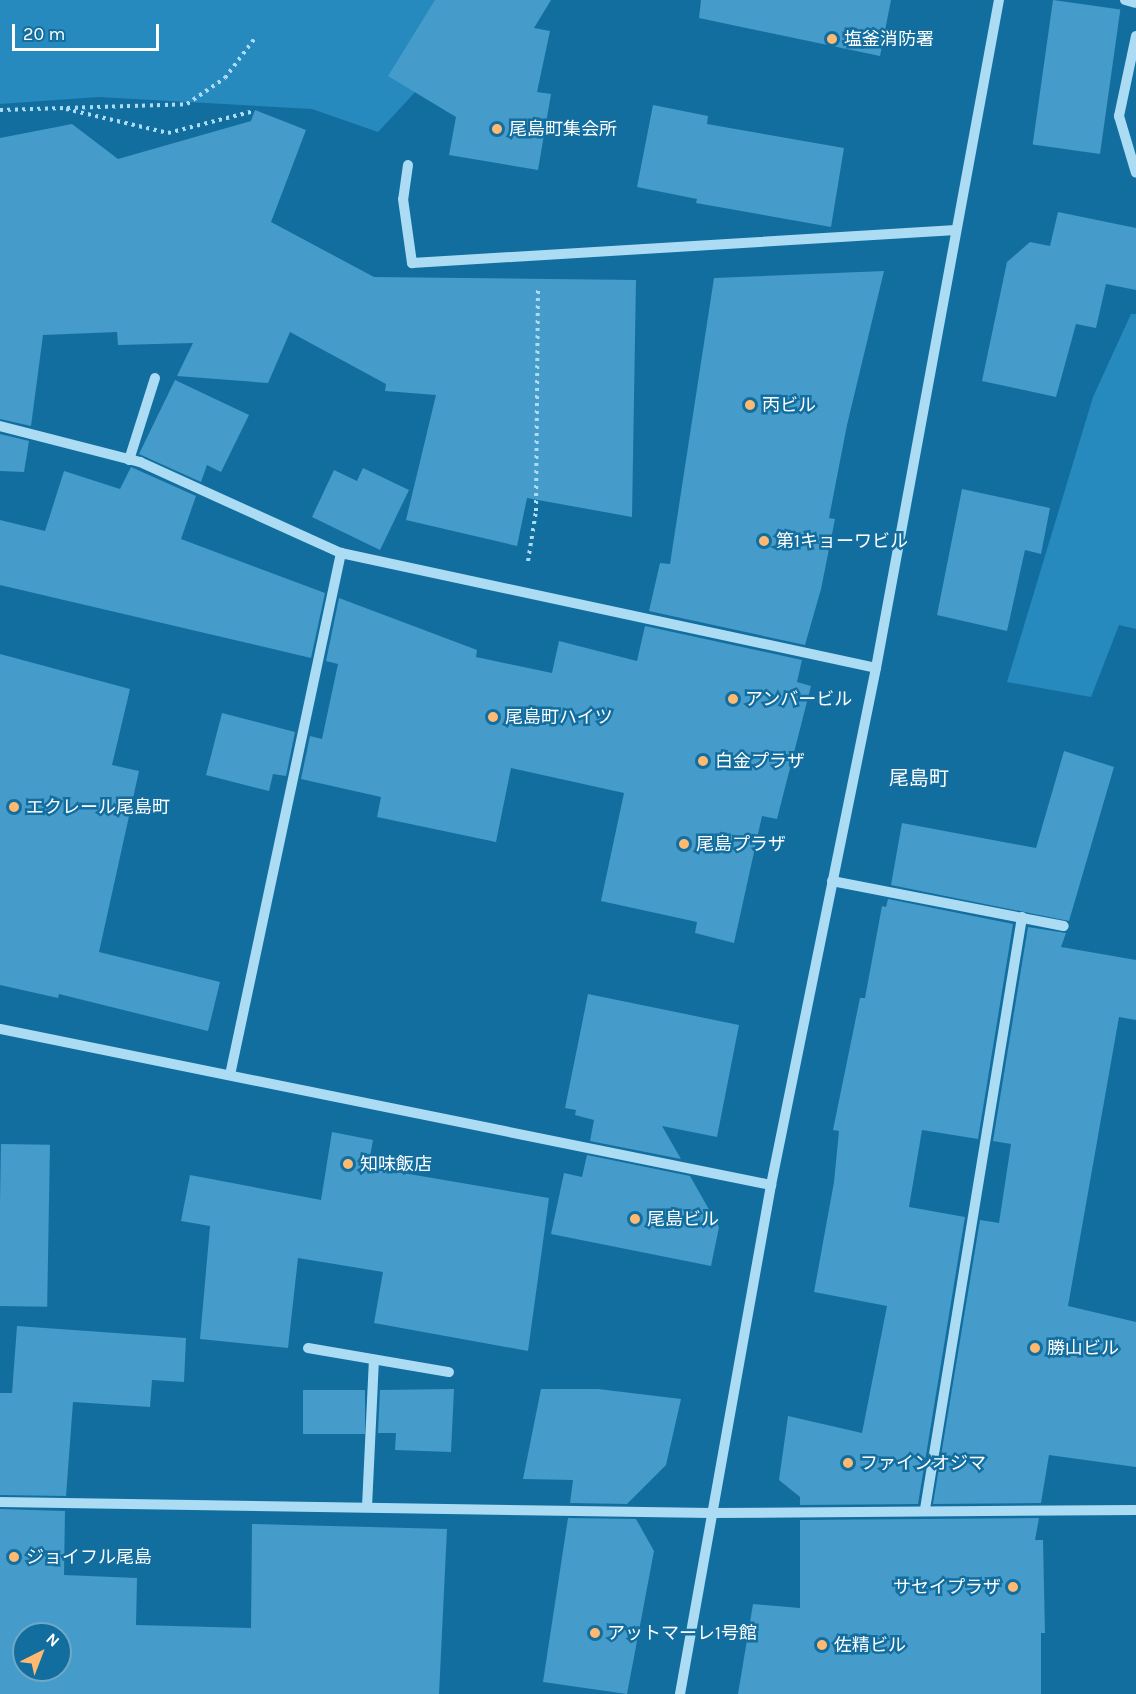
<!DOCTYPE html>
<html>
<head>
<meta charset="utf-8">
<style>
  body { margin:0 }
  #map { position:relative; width:1136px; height:1694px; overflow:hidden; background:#136ea0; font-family:Karla,"Noto Sans JP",sans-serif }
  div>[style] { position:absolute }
  .green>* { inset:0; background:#268abf }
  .building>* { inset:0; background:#459bc9; transform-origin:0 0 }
  .path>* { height:4px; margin-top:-2px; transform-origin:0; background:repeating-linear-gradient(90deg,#acdcf4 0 3px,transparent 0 7.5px) }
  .minor>* { height:10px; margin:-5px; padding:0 5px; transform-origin:5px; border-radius:5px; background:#acdcf4 }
  .dots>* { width:16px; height:16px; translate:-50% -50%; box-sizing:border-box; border:3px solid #136ea0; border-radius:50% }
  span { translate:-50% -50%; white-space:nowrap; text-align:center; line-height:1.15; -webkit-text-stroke:5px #136ea0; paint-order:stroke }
  .poi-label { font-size:18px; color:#fff }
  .left { translate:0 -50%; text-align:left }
  .right { translate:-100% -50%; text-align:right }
  .neighbourhood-label { font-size:20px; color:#fff }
  .north { position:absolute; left:12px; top:1622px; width:60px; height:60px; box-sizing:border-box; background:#136ea0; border:2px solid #71a8c6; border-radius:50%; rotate:42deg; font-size:16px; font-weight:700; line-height:24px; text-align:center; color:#fff }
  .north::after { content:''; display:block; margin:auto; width:21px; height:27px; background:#ffb970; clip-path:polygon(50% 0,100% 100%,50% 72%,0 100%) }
  .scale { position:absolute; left:12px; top:24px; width:147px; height:27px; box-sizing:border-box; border:3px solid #fff; border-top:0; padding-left:8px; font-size:18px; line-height:21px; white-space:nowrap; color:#fff; -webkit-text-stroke:4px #136ea0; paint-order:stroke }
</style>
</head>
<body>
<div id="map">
  <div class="green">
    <i style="clip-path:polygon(0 0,501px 0,378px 132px,312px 109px,98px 97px,0 104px)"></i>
    <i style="clip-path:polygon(1131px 314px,1136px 314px,1136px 629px,1119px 625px,1091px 697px,1007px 682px,1093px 397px)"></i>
  </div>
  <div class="building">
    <i style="clip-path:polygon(435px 0,551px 0,534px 28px,550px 31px,537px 92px,551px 94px,538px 170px,449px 155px,456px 117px,388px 76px)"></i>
    <i style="clip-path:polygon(701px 0,891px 0,880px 56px,699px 18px)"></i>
    <i style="left:1053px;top:0;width:68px;height:146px;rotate:8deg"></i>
    <i style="clip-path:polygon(653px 105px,708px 116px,707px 124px,844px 148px,831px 227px,696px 203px,697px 199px,637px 187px)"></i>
    <i style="clip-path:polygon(255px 110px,306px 130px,271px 222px,374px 277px,636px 280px,632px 517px,527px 498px,517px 546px,406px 520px,436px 395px,385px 391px,386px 384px,290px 332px,268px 383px,177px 376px,193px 343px,118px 345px,117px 332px,43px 335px,31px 426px,0 419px,0 138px,72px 124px,118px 159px,251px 121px)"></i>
    <i style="clip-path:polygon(1058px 212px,1136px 228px,1136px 290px,1106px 284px,1096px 328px,1076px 324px,1056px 397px,982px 381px,1007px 262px,1030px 242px,1050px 246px)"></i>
    <i style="clip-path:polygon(884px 271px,847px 425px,829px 518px,835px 519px,821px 589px,805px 645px,649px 611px,660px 563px,670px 564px,714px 278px)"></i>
    <i style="clip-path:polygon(175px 380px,249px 415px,221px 472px,207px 465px,201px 482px,139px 454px)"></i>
    <i style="clip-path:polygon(0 434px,29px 441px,24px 472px,0 471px)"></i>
    <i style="clip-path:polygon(131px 467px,196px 496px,181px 539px,325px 593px,311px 658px,0 585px,0 520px,45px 531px,64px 471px,120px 489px)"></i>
    <i style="clip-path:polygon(363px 468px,409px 490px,380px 550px,312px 517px,334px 470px,357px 481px)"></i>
    <i style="clip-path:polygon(962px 489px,1050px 508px,1041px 554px,1025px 550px,1007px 631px,937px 615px)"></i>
    <i style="clip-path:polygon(339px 598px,477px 650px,476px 657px,552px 673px,559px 641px,637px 661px,645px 626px,802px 660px,797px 682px,811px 686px,777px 819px,762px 816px,734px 943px,695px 933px,697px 922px,601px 901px,624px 793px,511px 768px,496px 842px,377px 817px,381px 797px,301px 779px,310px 736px,322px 739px,338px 664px,326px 661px)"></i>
    <i style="clip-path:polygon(0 654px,130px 689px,112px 765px,139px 771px,99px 952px,220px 982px,208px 1031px,59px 994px,58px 998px,0 985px)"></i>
    <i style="clip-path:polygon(222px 713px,295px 732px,286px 776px,273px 774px,269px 791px,206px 775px)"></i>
    <i style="clip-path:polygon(1064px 751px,1114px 767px,1069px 921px,891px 885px,902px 823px,1036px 848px)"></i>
    <i style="clip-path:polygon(888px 899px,1013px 924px,978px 1139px,922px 1130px,909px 1207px,965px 1217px,918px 1504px,800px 1505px,800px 1497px,779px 1480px,788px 1416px,862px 1433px,887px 1306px,814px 1292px,834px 1182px,839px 1131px,833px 1130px,860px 998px,865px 998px,882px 906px,886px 907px)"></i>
    <i style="clip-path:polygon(1028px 927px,1066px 933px,1061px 947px,1136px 960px,1136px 1020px,1119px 1017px,1068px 1306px,1136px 1322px,1136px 1467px,1049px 1455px,1041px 1503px,933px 1504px,980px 1220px,999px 1223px,1011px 1144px,993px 1141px)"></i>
    <i style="clip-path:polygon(588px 994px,739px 1025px,717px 1137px,662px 1126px,681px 1159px,590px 1141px,594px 1120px,575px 1115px,576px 1110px,565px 1108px)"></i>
    <i style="clip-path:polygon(332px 1132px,373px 1140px,368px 1167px,549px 1198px,528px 1351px,374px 1323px,383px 1272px,298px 1258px,288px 1348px,200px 1339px,210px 1226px,181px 1221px,190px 1175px,321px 1200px)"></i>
    <i style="left:1px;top:1144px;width:49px;height:162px;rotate:1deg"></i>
    <i style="clip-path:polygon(587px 1155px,690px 1176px,719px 1227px,711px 1266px,551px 1234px,564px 1173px,582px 1177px)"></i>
    <i style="clip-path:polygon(17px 1326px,186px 1338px,184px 1382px,152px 1380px,150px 1407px,73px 1402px,66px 1496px,0 1495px,0 1393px,12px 1393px)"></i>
    <i style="clip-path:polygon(454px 1389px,451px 1452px,395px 1450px,396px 1433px,378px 1433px,380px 1390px)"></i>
    <i style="clip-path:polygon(541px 1389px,598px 1389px,681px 1399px,666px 1465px,627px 1504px,570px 1503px,573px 1480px,523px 1479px)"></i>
    <i style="left:303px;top:1390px;width:62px;height:44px"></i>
    <i style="clip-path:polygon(evenodd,0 1509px,65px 1511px,64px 1575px,137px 1578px,136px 1625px,251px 1628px,252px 1524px,447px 1529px,439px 1694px,0 1694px,0 1509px,24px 1634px,60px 1634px,60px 1670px,24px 1670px,24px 1634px)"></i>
    <i style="clip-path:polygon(568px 1518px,636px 1519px,654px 1551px,627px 1694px,543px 1682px)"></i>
    <i style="clip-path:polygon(1039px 1518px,1035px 1540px,1043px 1540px,1045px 1633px,1041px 1633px,1041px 1694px,738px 1694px,753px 1604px,800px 1608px,800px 1520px)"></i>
  </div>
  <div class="path">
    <i style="left:66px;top:109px;width:105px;rotate:13.2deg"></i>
    <i style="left:168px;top:133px;width:89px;rotate:-14.3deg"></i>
    <i style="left:0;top:110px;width:187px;rotate:-1.8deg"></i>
    <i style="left:187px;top:104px;width:46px;rotate:-34.4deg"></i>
    <i style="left:225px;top:78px;width:50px;rotate:-53.1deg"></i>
    <i style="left:528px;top:561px;width:51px;rotate:-80.9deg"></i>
    <i style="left:536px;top:511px;width:224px;rotate:-89.5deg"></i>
  </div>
  <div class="minor">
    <i style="left:1125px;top:0;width:11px;rotate:15deg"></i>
    <i style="left:1136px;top:36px;width:82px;rotate:102deg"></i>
    <i style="left:1119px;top:116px;width:59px;rotate:73.4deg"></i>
    <i style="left:408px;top:165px;width:34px;rotate:98deg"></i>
    <i style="left:403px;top:199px;width:65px;rotate:82deg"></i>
    <i style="left:412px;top:263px;width:545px;rotate:-3.47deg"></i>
    <i style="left:0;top:426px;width:145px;rotate:14.4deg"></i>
    <i style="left:140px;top:462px;width:221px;rotate:24.4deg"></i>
    <i style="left:341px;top:553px;width:547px;rotate:12.13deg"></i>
    <i style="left:129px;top:460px;width:86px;rotate:-72.4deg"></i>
    <i style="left:832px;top:881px;width:236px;rotate:11deg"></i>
    <i style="left:0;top:1029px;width:787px;rotate:11.44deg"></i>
    <i style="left:230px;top:1075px;width:534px;rotate:-78deg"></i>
    <i style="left:308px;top:1348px;width:143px;rotate:9.7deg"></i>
    <i style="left:0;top:1502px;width:711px;rotate:0.89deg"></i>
    <i style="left:711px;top:1513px;width:425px;rotate:-0.4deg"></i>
    <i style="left:367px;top:1507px;width:147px;rotate:-87.3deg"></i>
    <i style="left:925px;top:1509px;width:600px;rotate:-80.69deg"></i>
    <i style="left:680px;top:1694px;width:517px;rotate:-79.86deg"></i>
    <i style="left:771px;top:1185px;width:528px;rotate:-78.52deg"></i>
    <i style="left:876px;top:668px;width:679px;rotate:-79.57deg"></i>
  </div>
  <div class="dots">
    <i style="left:832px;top:39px;background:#ffb970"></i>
    <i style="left:497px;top:129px;background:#ffb970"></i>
    <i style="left:750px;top:405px;background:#ffb970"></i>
    <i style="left:764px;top:541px;background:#ffb970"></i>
    <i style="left:733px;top:699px;background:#ffb970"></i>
    <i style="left:493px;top:717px;background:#ffb970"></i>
    <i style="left:703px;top:761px;background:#ffb970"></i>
    <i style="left:14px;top:807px;background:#ffb970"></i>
    <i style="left:684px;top:844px;background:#ffb970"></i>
    <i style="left:348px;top:1164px;background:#ffb970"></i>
    <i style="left:635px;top:1219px;background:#ffb970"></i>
    <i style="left:1035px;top:1348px;background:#ffb970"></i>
    <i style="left:848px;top:1463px;background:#ffb970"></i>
    <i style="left:14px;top:1557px;background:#ffb970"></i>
    <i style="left:1013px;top:1587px;background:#ffb970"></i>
    <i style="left:595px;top:1633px;background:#ffb970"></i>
    <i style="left:822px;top:1645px;background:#ffb970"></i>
  </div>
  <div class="poi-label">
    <span class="left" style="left:844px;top:39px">塩釜消防署</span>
    <span class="left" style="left:509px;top:129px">尾島町集会所</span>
    <span class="left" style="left:762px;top:405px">丙ビル</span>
    <span class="left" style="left:776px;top:541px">第1キョーワビル</span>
    <span class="left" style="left:745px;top:699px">アンバービル</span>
    <span class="left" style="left:505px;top:717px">尾島町ハイツ</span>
    <span class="left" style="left:715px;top:761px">白金プラザ</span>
    <span class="left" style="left:26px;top:807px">エクレール尾島町</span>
    <span class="left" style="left:696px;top:844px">尾島プラザ</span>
    <span class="left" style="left:360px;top:1164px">知味飯店</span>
    <span class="left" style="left:647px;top:1219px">尾島ビル</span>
    <span class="left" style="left:1047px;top:1348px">勝山ビル</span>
    <span class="left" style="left:860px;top:1463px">ファインオジマ</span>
    <span class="left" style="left:26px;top:1557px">ジョイフル尾島</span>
    <span class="right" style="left:1001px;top:1587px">サセイプラザ</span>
    <span class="left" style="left:607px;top:1633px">アットマーレ1号館</span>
    <span class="left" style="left:834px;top:1645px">佐精ビル</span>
  </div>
  <div class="neighbourhood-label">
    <span style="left:919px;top:778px">尾島町</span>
  </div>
  <div class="north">N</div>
  <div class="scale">20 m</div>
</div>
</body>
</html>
